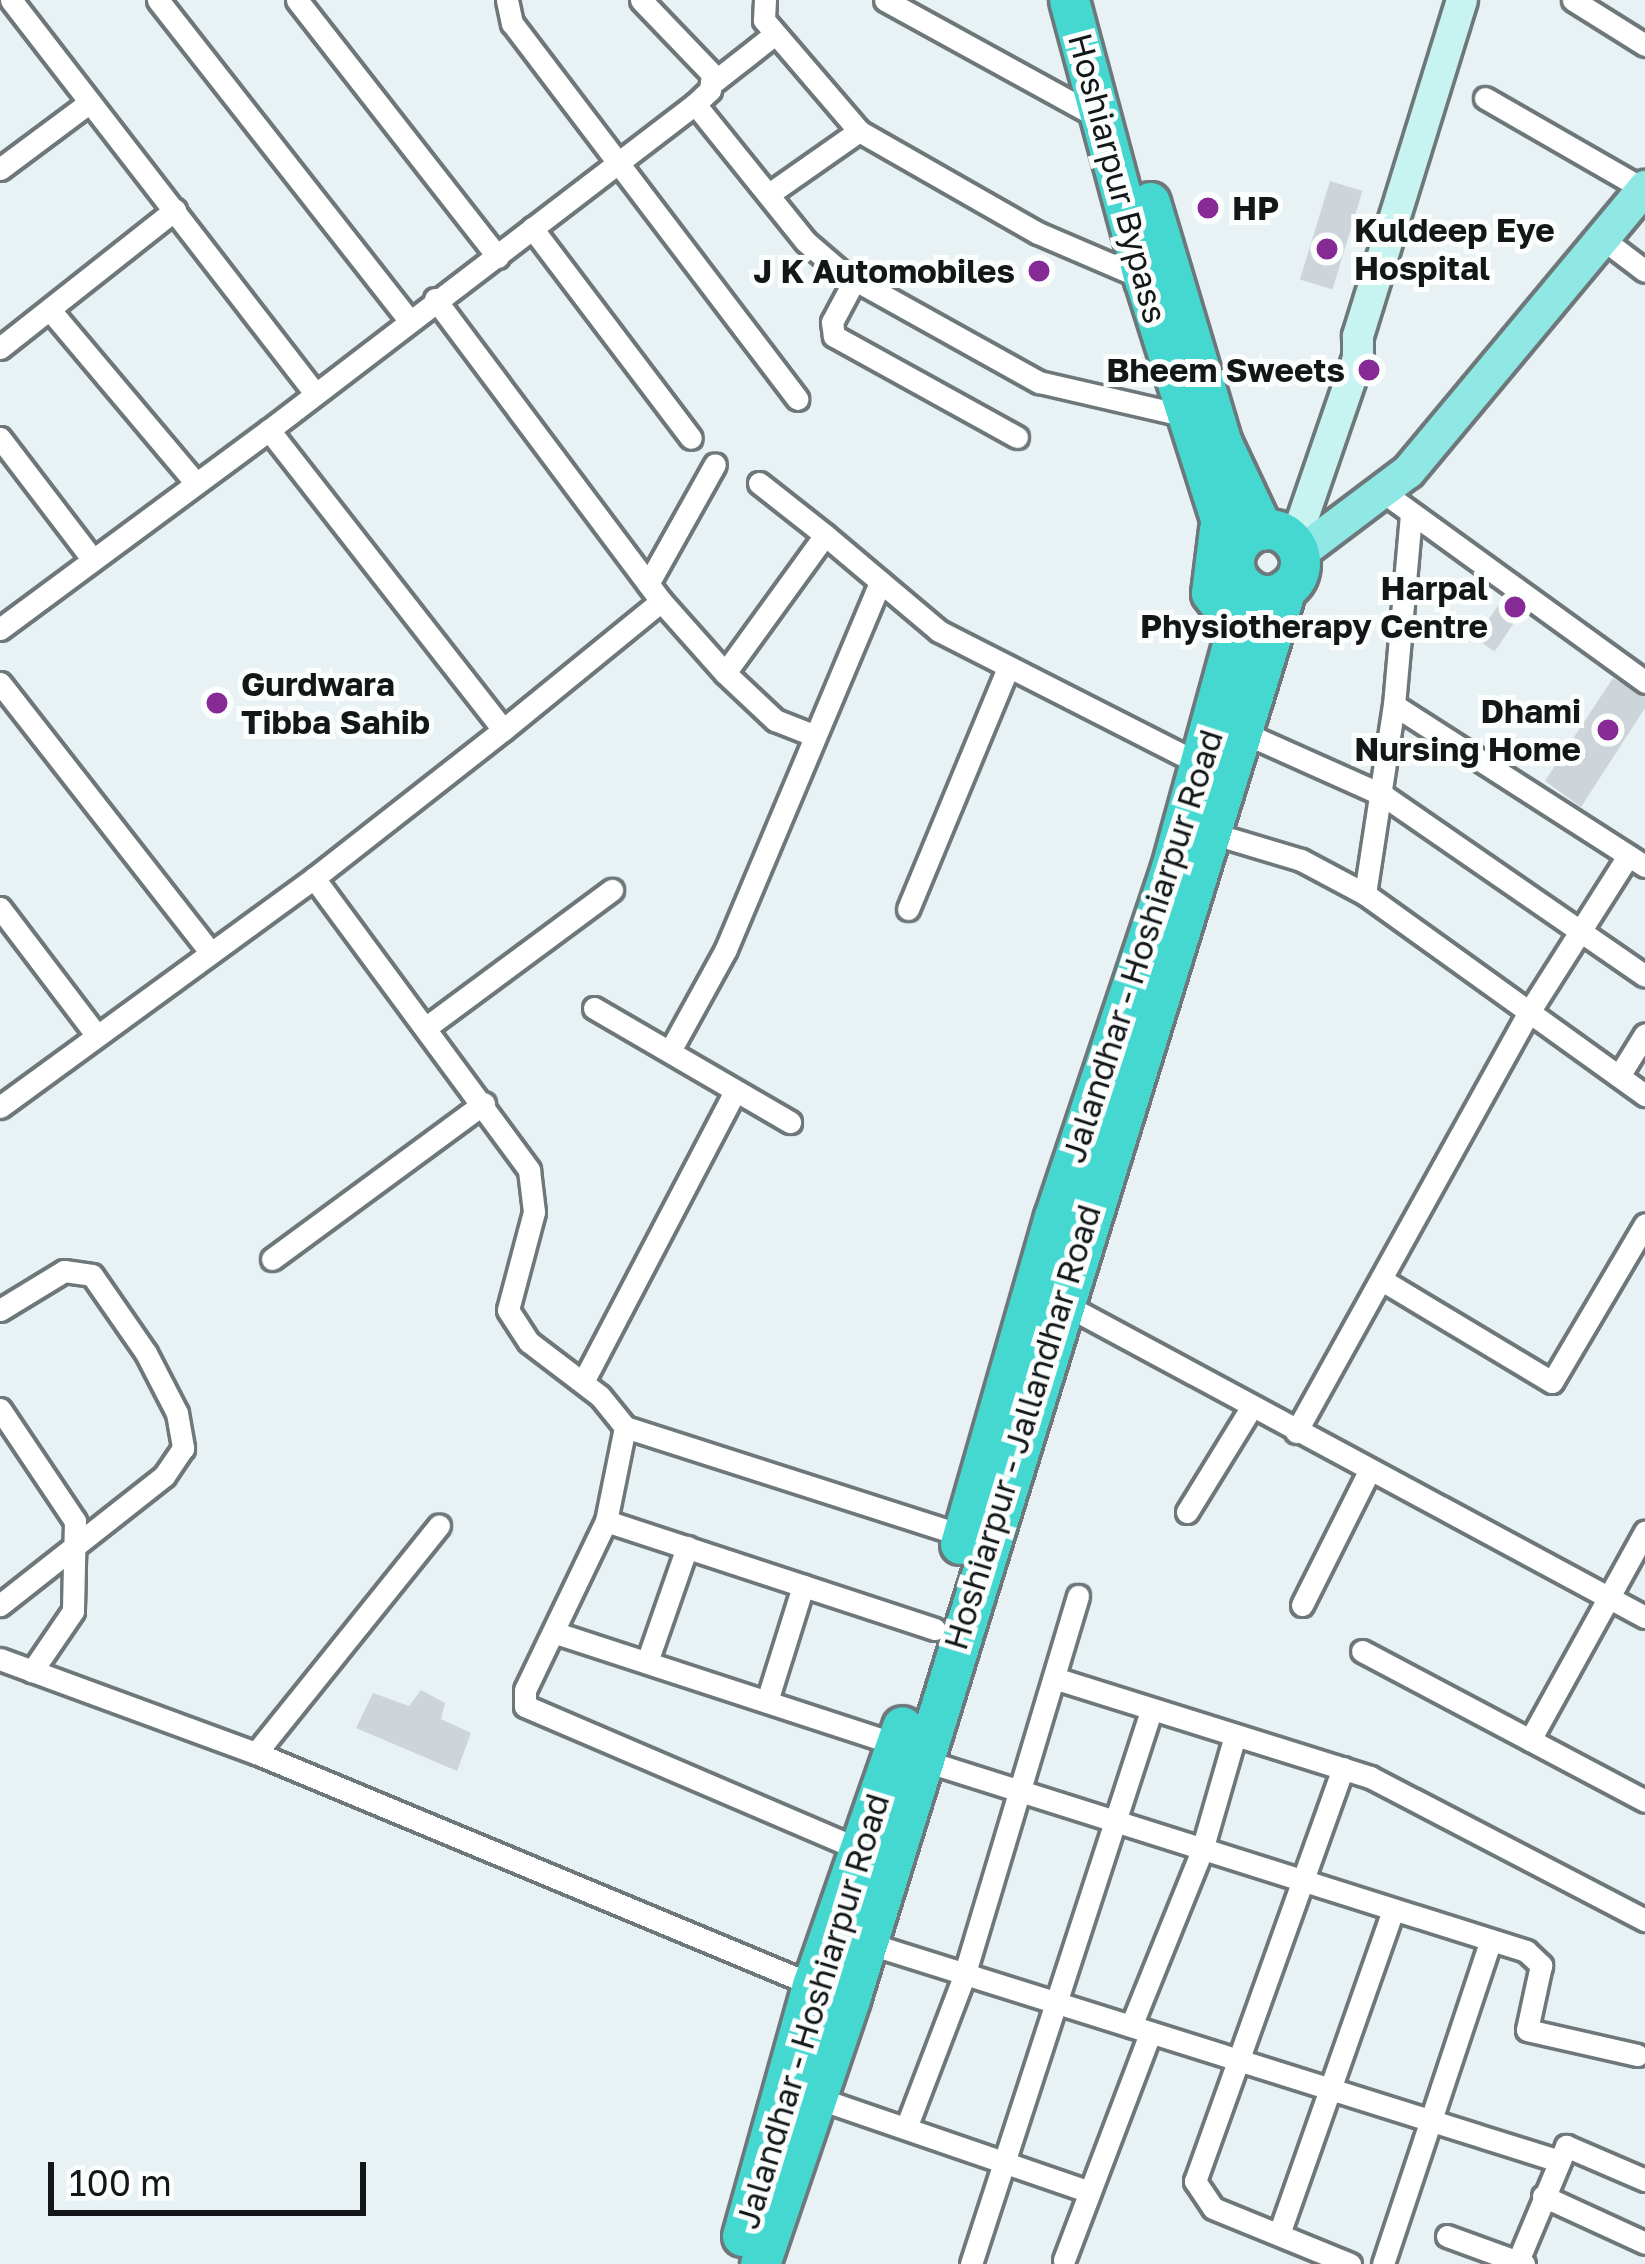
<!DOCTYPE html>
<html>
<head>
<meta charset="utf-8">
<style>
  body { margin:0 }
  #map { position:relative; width:1645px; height:2264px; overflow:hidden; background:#e8f2f5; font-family:"Golos Text",sans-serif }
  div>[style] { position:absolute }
  .building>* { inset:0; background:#cdd5da; transform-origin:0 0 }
  .roads { filter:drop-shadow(3px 0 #6e7779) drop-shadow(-3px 0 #6e7779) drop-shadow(0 3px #6e7779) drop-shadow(0 -3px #6e7779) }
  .street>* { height:21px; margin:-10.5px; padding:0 10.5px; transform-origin:10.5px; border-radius:10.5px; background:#fff }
  .secondary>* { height:30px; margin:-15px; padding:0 15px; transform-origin:15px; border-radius:15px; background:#c7f3f1 }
  .primary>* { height:33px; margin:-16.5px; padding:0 16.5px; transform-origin:16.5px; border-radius:16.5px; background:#8fe8e3 }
  .highway>* { height:39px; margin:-19.5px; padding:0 19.5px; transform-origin:19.5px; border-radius:19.5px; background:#44d8d1 }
  .highway>.ring { margin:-19.5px; padding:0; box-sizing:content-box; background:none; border:39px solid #44d8d1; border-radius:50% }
  .dots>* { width:33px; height:33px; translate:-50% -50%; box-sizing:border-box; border:6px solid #fcfefe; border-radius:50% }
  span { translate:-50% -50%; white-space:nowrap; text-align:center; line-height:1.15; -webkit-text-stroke:10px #fcfefe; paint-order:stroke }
  .street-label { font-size:33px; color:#131718 }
  .poi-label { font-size:33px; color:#131718; font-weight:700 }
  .left { translate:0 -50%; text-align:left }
  .right { translate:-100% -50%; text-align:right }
  .scale { position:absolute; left:48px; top:2162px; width:318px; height:54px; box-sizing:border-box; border:6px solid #131718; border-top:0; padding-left:15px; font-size:36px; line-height:42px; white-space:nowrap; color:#131718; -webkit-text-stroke:9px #fcfefe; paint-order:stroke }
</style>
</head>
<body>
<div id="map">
  <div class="building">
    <i style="left:1330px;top:181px;width:34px;height:103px;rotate:17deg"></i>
    <i style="left:1503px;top:598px;width:23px;height:49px;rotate:34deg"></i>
    <i style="clip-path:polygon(1613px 678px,1645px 697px,1645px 708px,1581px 807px,1545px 781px)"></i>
    <i style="clip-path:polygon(421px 1690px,445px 1703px,441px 1719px,471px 1733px,457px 1771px,356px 1728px,373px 1693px,409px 1706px)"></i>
  </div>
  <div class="roads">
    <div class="street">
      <i style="left:11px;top:0;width:495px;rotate:52.3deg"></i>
      <i style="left:158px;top:0;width:405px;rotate:51.9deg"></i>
      <i style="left:297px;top:0;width:326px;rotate:52deg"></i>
      <i style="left:507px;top:0;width:24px;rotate:78deg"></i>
      <i style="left:512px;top:23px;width:472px;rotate:52.8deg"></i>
      <i style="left:641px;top:0;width:103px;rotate:46.2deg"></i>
      <i style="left:712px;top:74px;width:16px;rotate:97deg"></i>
      <i style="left:710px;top:90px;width:21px;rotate:137deg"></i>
      <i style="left:765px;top:0;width:20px;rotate:93deg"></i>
      <i style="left:764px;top:20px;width:146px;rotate:49.4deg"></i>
      <i style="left:859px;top:131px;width:206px;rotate:29.7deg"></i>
      <i style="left:1038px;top:233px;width:114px;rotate:23.2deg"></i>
      <i style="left:885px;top:0;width:245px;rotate:28.8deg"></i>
      <i style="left:1573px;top:0;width:85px;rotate:32deg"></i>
      <i style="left:715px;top:81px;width:76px;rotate:-38.1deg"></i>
      <i style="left:1485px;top:98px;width:182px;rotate:29.9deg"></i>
      <i style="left:0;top:169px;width:112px;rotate:-36.7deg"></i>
      <i style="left:769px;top:194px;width:110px;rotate:-35deg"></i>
      <i style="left:532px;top:228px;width:263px;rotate:52.9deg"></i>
      <i style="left:1604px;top:240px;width:51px;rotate:37.1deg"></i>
      <i style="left:855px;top:279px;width:49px;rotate:118.1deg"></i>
      <i style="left:832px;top:322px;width:14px;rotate:82deg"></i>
      <i style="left:834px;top:336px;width:209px;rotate:28.9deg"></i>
      <i style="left:435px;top:299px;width:377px;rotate:53.2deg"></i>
      <i style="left:50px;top:310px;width:225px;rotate:49.9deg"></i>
      <i style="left:0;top:348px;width:223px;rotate:-38.3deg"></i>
      <i style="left:269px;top:430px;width:536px;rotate:-37.43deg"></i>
      <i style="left:695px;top:104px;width:176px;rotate:51.2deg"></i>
      <i style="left:805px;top:241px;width:48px;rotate:40.7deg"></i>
      <i style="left:841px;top:272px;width:227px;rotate:29.1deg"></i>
      <i style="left:1039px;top:382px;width:151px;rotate:13deg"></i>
      <i style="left:0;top:438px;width:153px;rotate:52.7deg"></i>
      <i style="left:759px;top:483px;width:84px;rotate:38.2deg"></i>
      <i style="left:1383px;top:492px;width:324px;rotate:35.9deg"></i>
      <i style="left:648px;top:584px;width:137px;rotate:-60.8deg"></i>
      <i style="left:0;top:629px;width:335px;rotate:-36.5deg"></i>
      <i style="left:269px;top:430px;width:380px;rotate:52deg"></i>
      <i style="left:503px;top:730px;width:204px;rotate:-39.2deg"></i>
      <i style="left:661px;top:601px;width:96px;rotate:48.4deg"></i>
      <i style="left:725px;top:673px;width:170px;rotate:-54.1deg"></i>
      <i style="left:825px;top:535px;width:149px;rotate:40.1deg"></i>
      <i style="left:939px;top:631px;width:295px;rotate:27deg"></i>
      <i style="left:725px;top:673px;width:69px;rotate:43.2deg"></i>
      <i style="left:775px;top:720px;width:41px;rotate:21.5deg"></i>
      <i style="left:0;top:683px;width:341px;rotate:52deg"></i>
      <i style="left:1394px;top:705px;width:298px;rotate:32.7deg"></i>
      <i style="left:503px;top:730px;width:240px;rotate:141.9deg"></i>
      <i style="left:314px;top:878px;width:363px;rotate:53.6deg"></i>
      <i style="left:529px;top:1170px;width:42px;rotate:83.2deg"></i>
      <i style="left:534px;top:1212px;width:101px;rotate:104.9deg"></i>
      <i style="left:508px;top:1310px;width:38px;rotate:57deg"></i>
      <i style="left:529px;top:1342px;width:89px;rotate:37.3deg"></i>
      <i style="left:600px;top:1396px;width:40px;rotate:51deg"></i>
      <i style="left:625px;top:1427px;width:96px;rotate:101.4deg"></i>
      <i style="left:606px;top:1521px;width:346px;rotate:18.2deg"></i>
      <i style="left:1242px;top:732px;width:154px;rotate:24.1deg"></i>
      <i style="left:1383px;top:795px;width:318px;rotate:34.6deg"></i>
      <i style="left:1211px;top:833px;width:94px;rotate:16.7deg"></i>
      <i style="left:1301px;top:860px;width:72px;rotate:28deg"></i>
      <i style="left:1365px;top:894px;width:345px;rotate:35.7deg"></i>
      <i style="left:1365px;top:894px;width:191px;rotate:-81.3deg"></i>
      <i style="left:1394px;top:705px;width:192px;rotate:-84.9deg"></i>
      <i style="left:0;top:908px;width:157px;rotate:52.8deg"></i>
      <i style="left:908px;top:909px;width:261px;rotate:-67.5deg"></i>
      <i style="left:594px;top:1008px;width:227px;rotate:30.2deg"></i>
      <i style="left:428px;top:1026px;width:229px;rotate:-36.5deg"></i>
      <i style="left:670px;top:1051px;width:116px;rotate:-61.2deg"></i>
      <i style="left:726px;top:949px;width:398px;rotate:-67.2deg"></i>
      <i style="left:1619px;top:1076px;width:49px;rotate:-58.2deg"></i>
      <i style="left:0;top:1107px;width:389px;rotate:-36.1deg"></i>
      <i style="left:272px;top:1259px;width:263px;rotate:-36.3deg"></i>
      <i style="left:1382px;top:1280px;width:198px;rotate:31deg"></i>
      <i style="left:1552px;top:1382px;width:183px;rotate:-59.5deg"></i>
      <i style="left:1062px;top:1303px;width:662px;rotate:28.31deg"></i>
      <i style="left:0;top:1310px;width:75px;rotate:-31.4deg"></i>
      <i style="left:64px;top:1271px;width:28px;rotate:8deg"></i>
      <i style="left:92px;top:1275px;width:95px;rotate:55.3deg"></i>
      <i style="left:146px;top:1353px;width:68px;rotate:62.7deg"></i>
      <i style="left:177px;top:1413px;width:36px;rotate:80deg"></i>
      <i style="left:183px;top:1448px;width:34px;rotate:124deg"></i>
      <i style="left:164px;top:1476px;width:209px;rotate:141.8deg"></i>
      <i style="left:583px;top:1382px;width:326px;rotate:-62.4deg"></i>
      <i style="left:0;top:1409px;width:135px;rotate:56.2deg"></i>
      <i style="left:75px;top:1521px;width:90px;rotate:91.3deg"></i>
      <i style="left:73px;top:1611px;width:73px;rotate:124.3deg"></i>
      <i style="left:625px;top:1427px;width:359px;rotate:17.8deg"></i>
      <i style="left:1296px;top:1432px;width:480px;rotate:-61deg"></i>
      <i style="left:1529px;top:1012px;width:185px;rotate:-57.6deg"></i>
      <i style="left:1187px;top:1512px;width:122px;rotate:-58.4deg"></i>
      <i style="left:606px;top:1521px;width:187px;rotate:115.6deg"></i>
      <i style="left:525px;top:1690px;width:16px;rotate:90deg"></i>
      <i style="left:525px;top:1706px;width:366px;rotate:23.2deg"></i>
      <i style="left:1302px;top:1605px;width:148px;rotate:-63.4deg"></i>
      <i style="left:556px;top:1633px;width:358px;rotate:18.1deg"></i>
      <i style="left:1362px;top:1651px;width:320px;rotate:27.9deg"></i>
      <i style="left:0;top:1659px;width:273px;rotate:20.2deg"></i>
      <i style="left:256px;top:1753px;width:609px;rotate:22.61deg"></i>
      <i style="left:647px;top:1662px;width:122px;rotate:-70.8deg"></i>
      <i style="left:1054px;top:1678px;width:331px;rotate:17.4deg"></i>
      <i style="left:1370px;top:1777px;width:310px;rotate:27.5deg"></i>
      <i style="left:767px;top:1701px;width:121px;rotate:-72.6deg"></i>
      <i style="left:1530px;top:1740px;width:238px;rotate:-61.1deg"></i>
      <i style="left:256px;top:1753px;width:292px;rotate:-51.2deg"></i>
      <i style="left:919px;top:1759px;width:637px;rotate:17.55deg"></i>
      <i style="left:1526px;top:1951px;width:21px;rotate:43deg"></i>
      <i style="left:1541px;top:1965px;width:66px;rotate:102.2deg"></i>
      <i style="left:1527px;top:2030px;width:113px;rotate:12.8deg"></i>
      <i style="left:1343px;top:1768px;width:439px;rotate:109.7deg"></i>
      <i style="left:1195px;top:2181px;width:32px;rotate:56deg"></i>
      <i style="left:1213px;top:2208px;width:148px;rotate:22.2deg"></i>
      <i style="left:867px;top:1943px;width:722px;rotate:17.48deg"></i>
      <i style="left:1131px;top:2026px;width:190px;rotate:-68deg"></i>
      <i style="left:1202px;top:1850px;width:116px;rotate:-73.9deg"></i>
      <i style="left:817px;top:2098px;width:286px;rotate:19deg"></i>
      <i style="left:906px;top:2128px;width:163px;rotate:-69.1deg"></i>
      <i style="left:964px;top:1976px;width:397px;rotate:-73.3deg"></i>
      <i style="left:1543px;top:2196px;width:112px;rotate:24.7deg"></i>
      <i style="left:1279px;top:2234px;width:343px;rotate:-70.6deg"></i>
      <i style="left:1447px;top:2236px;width:82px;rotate:20deg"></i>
      <i style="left:1064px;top:2260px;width:242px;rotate:-69.2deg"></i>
      <i style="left:1518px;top:2261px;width:125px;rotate:-67.3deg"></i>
      <i style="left:1566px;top:2146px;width:86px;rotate:23.3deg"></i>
      <i style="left:971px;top:2264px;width:582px;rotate:-71.97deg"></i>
      <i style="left:1383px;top:2264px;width:339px;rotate:-71.6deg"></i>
    </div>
    <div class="secondary">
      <i style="left:1294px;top:544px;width:197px;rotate:-71deg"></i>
      <i style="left:1358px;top:358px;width:22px;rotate:-90deg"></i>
      <i style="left:1358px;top:336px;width:352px;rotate:-72.8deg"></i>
    </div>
    <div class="primary">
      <i style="left:1299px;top:553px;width:136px;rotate:-37deg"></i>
      <i style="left:1408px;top:471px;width:370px;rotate:-50.2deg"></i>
    </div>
    <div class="highway">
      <i style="left:1069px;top:0;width:289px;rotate:75deg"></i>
      <i style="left:1144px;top:279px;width:297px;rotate:72.4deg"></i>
      <i style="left:1150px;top:202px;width:252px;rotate:73.4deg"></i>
      <i style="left:1222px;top:443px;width:96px;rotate:64.8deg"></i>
      <i style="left:1219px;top:529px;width:64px;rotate:97.1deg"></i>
      <i style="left:1211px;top:593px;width:47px;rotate:51.9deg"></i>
      <i class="ring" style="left:1234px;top:529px;width:27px;height:27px"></i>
      <i style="left:960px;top:1544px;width:340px;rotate:-74deg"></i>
      <i style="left:1054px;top:1217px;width:365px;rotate:-71.5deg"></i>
      <i style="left:1170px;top:871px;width:292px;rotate:-74.7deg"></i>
      <i style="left:742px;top:2236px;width:261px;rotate:-74.4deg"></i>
      <i style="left:812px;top:1985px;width:274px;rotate:-70.8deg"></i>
      <i style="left:760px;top:2264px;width:280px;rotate:-71.2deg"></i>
      <i style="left:850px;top:1999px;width:1476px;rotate:-72.82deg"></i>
    </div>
  </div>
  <div class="dots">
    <i style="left:1208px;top:208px;background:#862a96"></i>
    <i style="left:1327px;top:249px;background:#862a96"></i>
    <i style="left:1039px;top:271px;background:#862a96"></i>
    <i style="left:1369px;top:370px;background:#862a96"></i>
    <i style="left:1515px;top:607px;background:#862a96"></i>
    <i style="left:217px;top:703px;background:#862a96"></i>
    <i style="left:1608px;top:730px;background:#862a96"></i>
  </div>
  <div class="street-label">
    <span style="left:1118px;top:178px;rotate:75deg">Hoshiarpur Bypass</span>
    <span style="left:1142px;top:946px;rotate:-72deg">Jalandhar - Hoshiarpur Road</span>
    <span style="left:1022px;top:1427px;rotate:-73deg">Hoshiarpur - Jallandhar Road</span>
    <span style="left:812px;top:2011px;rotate:-73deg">Jalandhar - Hoshiarpur Road</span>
  </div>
  <div class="poi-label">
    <span class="left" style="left:1232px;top:208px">HP</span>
    <span class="left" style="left:1354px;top:249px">Kuldeep Eye<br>Hospital</span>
    <span class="right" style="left:1015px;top:271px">J K Automobiles</span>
    <span class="right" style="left:1345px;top:370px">Bheem Sweets</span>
    <span class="right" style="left:1488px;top:607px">Harpal<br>Physiotherapy Centre</span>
    <span class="left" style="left:241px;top:703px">Gurdwara<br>Tibba Sahib</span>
    <span class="right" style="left:1581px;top:730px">Dhami<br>Nursing Home</span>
  </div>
  <div class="scale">100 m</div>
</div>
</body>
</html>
